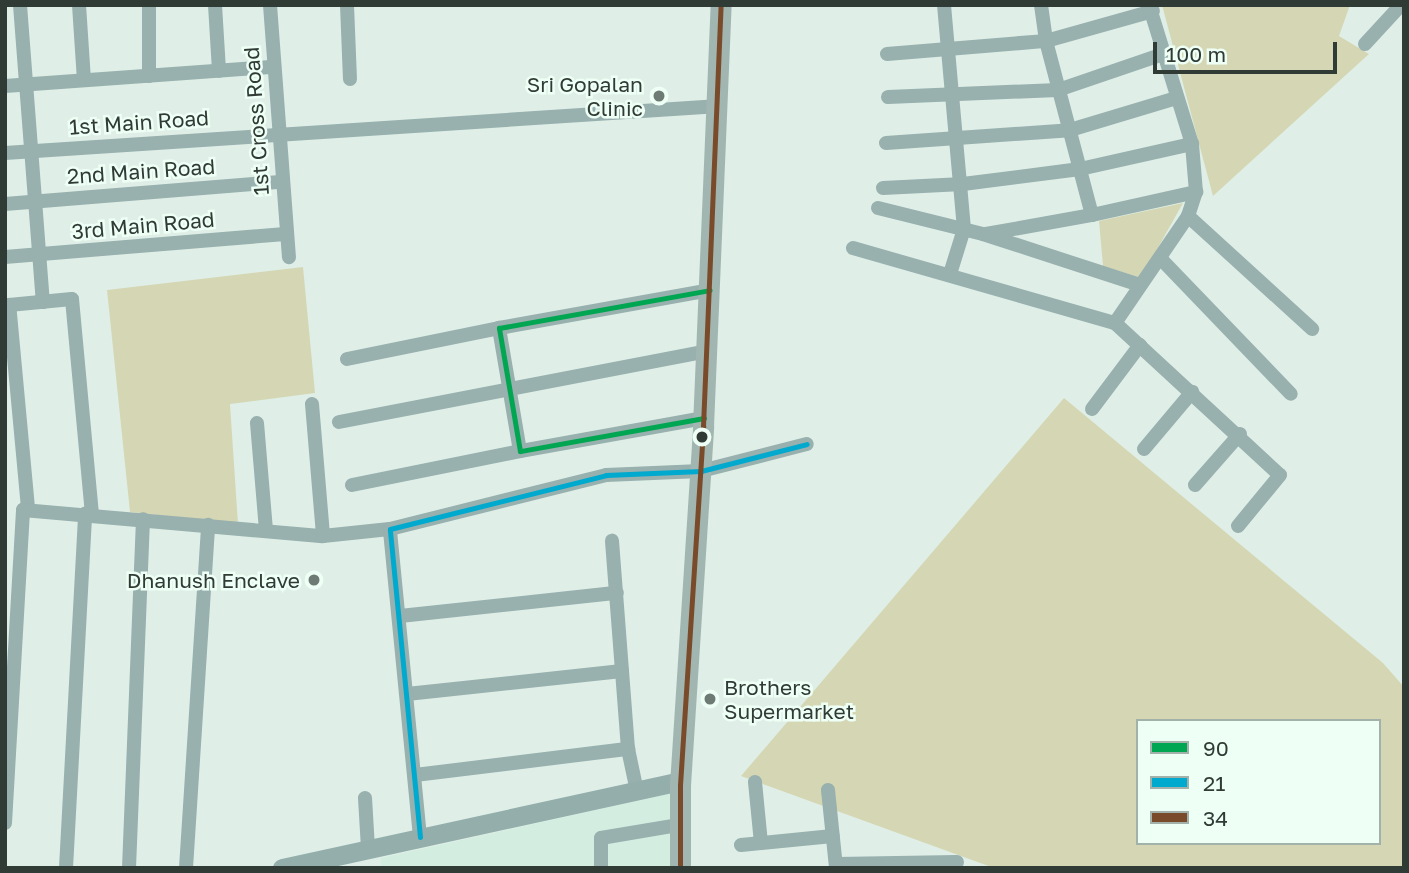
<!DOCTYPE html>
<html>
<head>
<meta charset="utf-8">
<style>
  body { margin:0 }
  #map { position:relative; width:1409px; height:873px; overflow:hidden; background:#dfefe7; font-family:"Golos Text",sans-serif }
  div>[style] { position:absolute }
  .built>* { inset:0; background:#d3eee0 }
  .green>* { inset:0; background:#d5d7b4 }
  .street>* { height:14px; margin:-7px; padding:0 7px; transform-origin:7px; border-radius:7px; background:#98b0ae }
  .secondary>* { height:19px; margin:-9.5px; padding:0 9.5px; transform-origin:9.5px; border-radius:9.5px; background:#94aeac }
  .primary>* { height:21px; margin:-10.5px; padding:0 10.5px; transform-origin:10.5px; border-radius:10.5px; background:#a2b6b1 }
  .bus-1>* { height:5px; margin:-2.5px; padding:0 2.5px; transform-origin:2.5px; border-radius:2.5px; background:#00a651 }
  .bus-2>* { height:5px; margin:-2.5px; padding:0 2.5px; transform-origin:2.5px; border-radius:2.5px; background:#00a9ce }
  .bus-3>* { height:5px; margin:-2.5px; padding:0 2.5px; transform-origin:2.5px; border-radius:2.5px; background:#7a4b2a }
  .dots>* { width:19px; height:19px; translate:-50% -50%; box-sizing:border-box; border:4px solid #eefff6; border-radius:50% }
  span { translate:-50% -50%; white-space:nowrap; text-align:center; line-height:1.15; -webkit-text-stroke:5px #eefff6; paint-order:stroke }
  .poi-label { font-size:21px; color:#313b36 }
  .right { translate:-100% -50%; text-align:right }
  .left { translate:0 -50%; text-align:left }
  .street-label { font-size:21px; color:#313b36 }
  .frame { position:absolute; inset:0; border:7px solid #313b36; pointer-events:none }
  .legend { position:absolute; left:1136px; top:719px; width:245px; height:126px; box-sizing:border-box; background:#eefff6; border:2px solid #a2b1a9; margin:0; padding:9px 12px; list-style:none; font-size:21px; color:#313b36 }
  .legend li { display:flex; align-items:center; gap:14px; height:35px }
  .legend b { width:35px; border:2px solid #a2b1a9 }
  .scale { position:absolute; left:1153px; top:42px; width:184px; height:32px; box-sizing:border-box; border:4px solid #313b36; border-top:0; padding-left:9px; font-size:21px; line-height:24px; white-space:nowrap; color:#313b36; -webkit-text-stroke:5px #eefff6; paint-order:stroke }
</style>
</head>
<body>
<div id="map">
  <div class="built">
    <i style="clip-path:polygon(672px 793px,671px 868px,381px 868px,381px 858px)"></i>
  </div>
  <div class="green">
    <i style="clip-path:polygon(1162px 5px,1350px 5px,1339px 36px,1369px 54px,1213px 196px)"></i>
    <i style="clip-path:polygon(1183px 203px,1141px 278px,1103px 266px,1099px 221px)"></i>
    <i style="clip-path:polygon(303px 267px,315px 393px,230px 404px,238px 524px,130px 512px,107px 290px)"></i>
    <i style="clip-path:polygon(evenodd,1064px 398px,1383px 663px,1404px 687px,1404px 868px,994px 868px,741px 776px,1064px 398px,1138px 721px,1379px 721px,1379px 843px,1138px 843px,1138px 721px)"></i>
  </div>
  <div class="street">
    <i style="left:20px;top:5px;width:298px;rotate:85.6deg"></i>
    <i style="left:79px;top:5px;width:75px;rotate:86.2deg"></i>
    <i style="left:149px;top:5px;width:71px;rotate:90deg"></i>
    <i style="left:215px;top:5px;width:66px;rotate:86.5deg"></i>
    <i style="left:270px;top:5px;width:253px;rotate:85.7deg"></i>
    <i style="left:347px;top:5px;width:74px;rotate:87.7deg"></i>
    <i style="left:944px;top:5px;width:225px;rotate:84.9deg"></i>
    <i style="left:964px;top:229px;width:47px;rotate:107.3deg"></i>
    <i style="left:1041px;top:5px;width:36px;rotate:82deg"></i>
    <i style="left:1046px;top:41px;width:180px;rotate:75.2deg"></i>
    <i style="left:1092px;top:215px;width:107px;rotate:-12.5deg"></i>
    <i style="left:1365px;top:44px;width:53px;rotate:-47.3deg"></i>
    <i style="left:887px;top:54px;width:160px;rotate:-4.7deg"></i>
    <i style="left:1046px;top:41px;width:111px;rotate:-15.7deg"></i>
    <i style="left:5px;top:86px;width:269px;rotate:-4.1deg"></i>
    <i style="left:888px;top:97px;width:170px;rotate:-2.4deg"></i>
    <i style="left:1058px;top:90px;width:114px;rotate:-18.9deg"></i>
    <i style="left:886px;top:143px;width:184px;rotate:-4deg"></i>
    <i style="left:1070px;top:130px;width:112px;rotate:-16.7deg"></i>
    <i style="left:5px;top:153px;width:716px;rotate:-3.77deg"></i>
    <i style="left:883px;top:188px;width:80px;rotate:-2.9deg"></i>
    <i style="left:963px;top:184px;width:118px;rotate:-7.3deg"></i>
    <i style="left:1080px;top:169px;width:115px;rotate:-12.6deg"></i>
    <i style="left:5px;top:204px;width:276px;rotate:-4.6deg"></i>
    <i style="left:878px;top:208px;width:108px;rotate:13.9deg"></i>
    <i style="left:983px;top:234px;width:165px;rotate:18deg"></i>
    <i style="left:1188px;top:216px;width:168px;rotate:42.3deg"></i>
    <i style="left:986px;top:234px;width:108px;rotate:-10.2deg"></i>
    <i style="left:853px;top:248px;width:273px;rotate:16deg"></i>
    <i style="left:1115px;top:323px;width:224px;rotate:42.7deg"></i>
    <i style="left:1280px;top:475px;width:66px;rotate:129.5deg"></i>
    <i style="left:5px;top:257px;width:281px;rotate:-4.7deg"></i>
    <i style="left:1161px;top:259px;width:187px;rotate:46.1deg"></i>
    <i style="left:1115px;top:323px;width:130px;rotate:-55.7deg"></i>
    <i style="left:1188px;top:216px;width:25px;rotate:-72deg"></i>
    <i style="left:1196px;top:192px;width:48px;rotate:-94.8deg"></i>
    <i style="left:1192px;top:144px;width:145px;rotate:-107.2deg"></i>
    <i style="left:347px;top:359px;width:155px;rotate:-11.5deg"></i>
    <i style="left:312px;top:404px;width:132px;rotate:85.2deg"></i>
    <i style="left:1092px;top:409px;width:80px;rotate:-53.1deg"></i>
    <i style="left:704px;top:418px;width:187px;rotate:169.8deg"></i>
    <i style="left:520px;top:451px;width:125px;rotate:-99.7deg"></i>
    <i style="left:499px;top:328px;width:214px;rotate:-10.2deg"></i>
    <i style="left:339px;top:422px;width:375px;rotate:-10.9deg"></i>
    <i style="left:257px;top:423px;width:108px;rotate:85.2deg"></i>
    <i style="left:1144px;top:449px;width:75px;rotate:-49.9deg"></i>
    <i style="left:352px;top:485px;width:171px;rotate:-11.4deg"></i>
    <i style="left:1195px;top:485px;width:68px;rotate:-48.6deg"></i>
    <i style="left:28px;top:508px;width:204px;rotate:-95.3deg"></i>
    <i style="left:9px;top:305px;width:63px;rotate:-5.4deg"></i>
    <i style="left:72px;top:299px;width:217px;rotate:84.7deg"></i>
    <i style="left:400px;top:616px;width:218px;rotate:-6.1deg"></i>
    <i style="left:407px;top:694px;width:216px;rotate:-6.1deg"></i>
    <i style="left:628px;top:749px;width:40px;rotate:78deg"></i>
    <i style="left:415px;top:775px;width:215px;rotate:-7deg"></i>
    <i style="left:628px;top:749px;width:209px;rotate:-94.4deg"></i>
    <i style="left:755px;top:782px;width:61px;rotate:84.4deg"></i>
    <i style="left:828px;top:790px;width:78px;rotate:84.1deg"></i>
    <i style="left:365px;top:798px;width:51px;rotate:86.6deg"></i>
    <i style="left:5px;top:823px;width:314px;rotate:-86.7deg"></i>
    <i style="left:23px;top:510px;width:301px;rotate:5deg"></i>
    <i style="left:323px;top:536px;width:67px;rotate:-6deg"></i>
    <i style="left:420px;top:837px;width:309px;rotate:-95.6deg"></i>
    <i style="left:390px;top:529px;width:223px;rotate:-14deg"></i>
    <i style="left:606px;top:475px;width:95px;rotate:-2.4deg"></i>
    <i style="left:701px;top:471px;width:109px;rotate:-14.3deg"></i>
    <i style="left:741px;top:845px;width:92px;rotate:-5.6deg"></i>
    <i style="left:836px;top:864px;width:121px;rotate:-0.9deg"></i>
    <i style="left:66px;top:868px;width:355px;rotate:-86.9deg"></i>
    <i style="left:129px;top:868px;width:349px;rotate:-87.7deg"></i>
    <i style="left:186px;top:868px;width:344px;rotate:-86.3deg"></i>
    <i style="left:601px;top:868px;width:30px;rotate:-90deg"></i>
    <i style="left:601px;top:838px;width:79px;rotate:-9.5deg"></i>
  </div>
  <div class="secondary">
    <i style="left:282px;top:868px;width:408px;rotate:-12.3deg"></i>
  </div>
  <div class="primary">
    <i style="left:680px;top:868px;width:83px;rotate:-90deg"></i>
    <i style="left:680px;top:785px;width:360px;rotate:-86.3deg"></i>
    <i style="left:703px;top:426px;width:421px;rotate:-87.6deg"></i>
  </div>
  <div class="bus-1">
    <i style="left:704px;top:418px;width:187px;rotate:169.8deg"></i>
    <i style="left:520px;top:451px;width:125px;rotate:-99.7deg"></i>
    <i style="left:499px;top:328px;width:214px;rotate:-10.2deg"></i>
  </div>
  <div class="bus-2">
    <i style="left:420px;top:837px;width:309px;rotate:-95.6deg"></i>
    <i style="left:390px;top:529px;width:223px;rotate:-14deg"></i>
    <i style="left:606px;top:475px;width:95px;rotate:-2.4deg"></i>
    <i style="left:701px;top:471px;width:109px;rotate:-14.3deg"></i>
  </div>
  <div class="bus-3">
    <i style="left:680px;top:868px;width:83px;rotate:-90deg"></i>
    <i style="left:680px;top:785px;width:360px;rotate:-86.3deg"></i>
    <i style="left:703px;top:426px;width:421px;rotate:-87.6deg"></i>
  </div>
  <div class="dots">
    <i style="left:659px;top:96px;background:#6e7a74"></i>
    <i style="left:702px;top:437px;background:#313b36"></i>
    <i style="left:314px;top:580px;background:#6e7a74"></i>
    <i style="left:710px;top:699px;background:#6e7a74"></i>
  </div>
  <div class="poi-label">
    <span class="right" style="left:643px;top:96px">Sri Gopalan<br>Clinic</span>
    <span class="right" style="left:300px;top:580px">Dhanush Enclave</span>
    <span class="left" style="left:724px;top:699px">Brothers<br>Supermarket</span>
  </div>
  <div class="street-label">
    <span style="left:256px;top:121px;rotate:-94deg">1st Cross Road</span>
    <span style="left:139px;top:122px;rotate:-4deg">1st Main Road</span>
    <span style="left:141px;top:171px;rotate:-4deg">2nd Main Road</span>
    <span style="left:143px;top:225px;rotate:-5deg">3rd Main Road</span>
  </div>
  <div class="frame"></div>
  <ul class="legend">
  <li><b style="height:9px;background:#00a651"></b>90</li>
  <li><b style="height:9px;background:#00a9ce"></b>21</li>
  <li><b style="height:9px;background:#7a4b2a"></b>34</li>
  </ul>
  <div class="scale">100 m</div>
</div>
</body>
</html>
